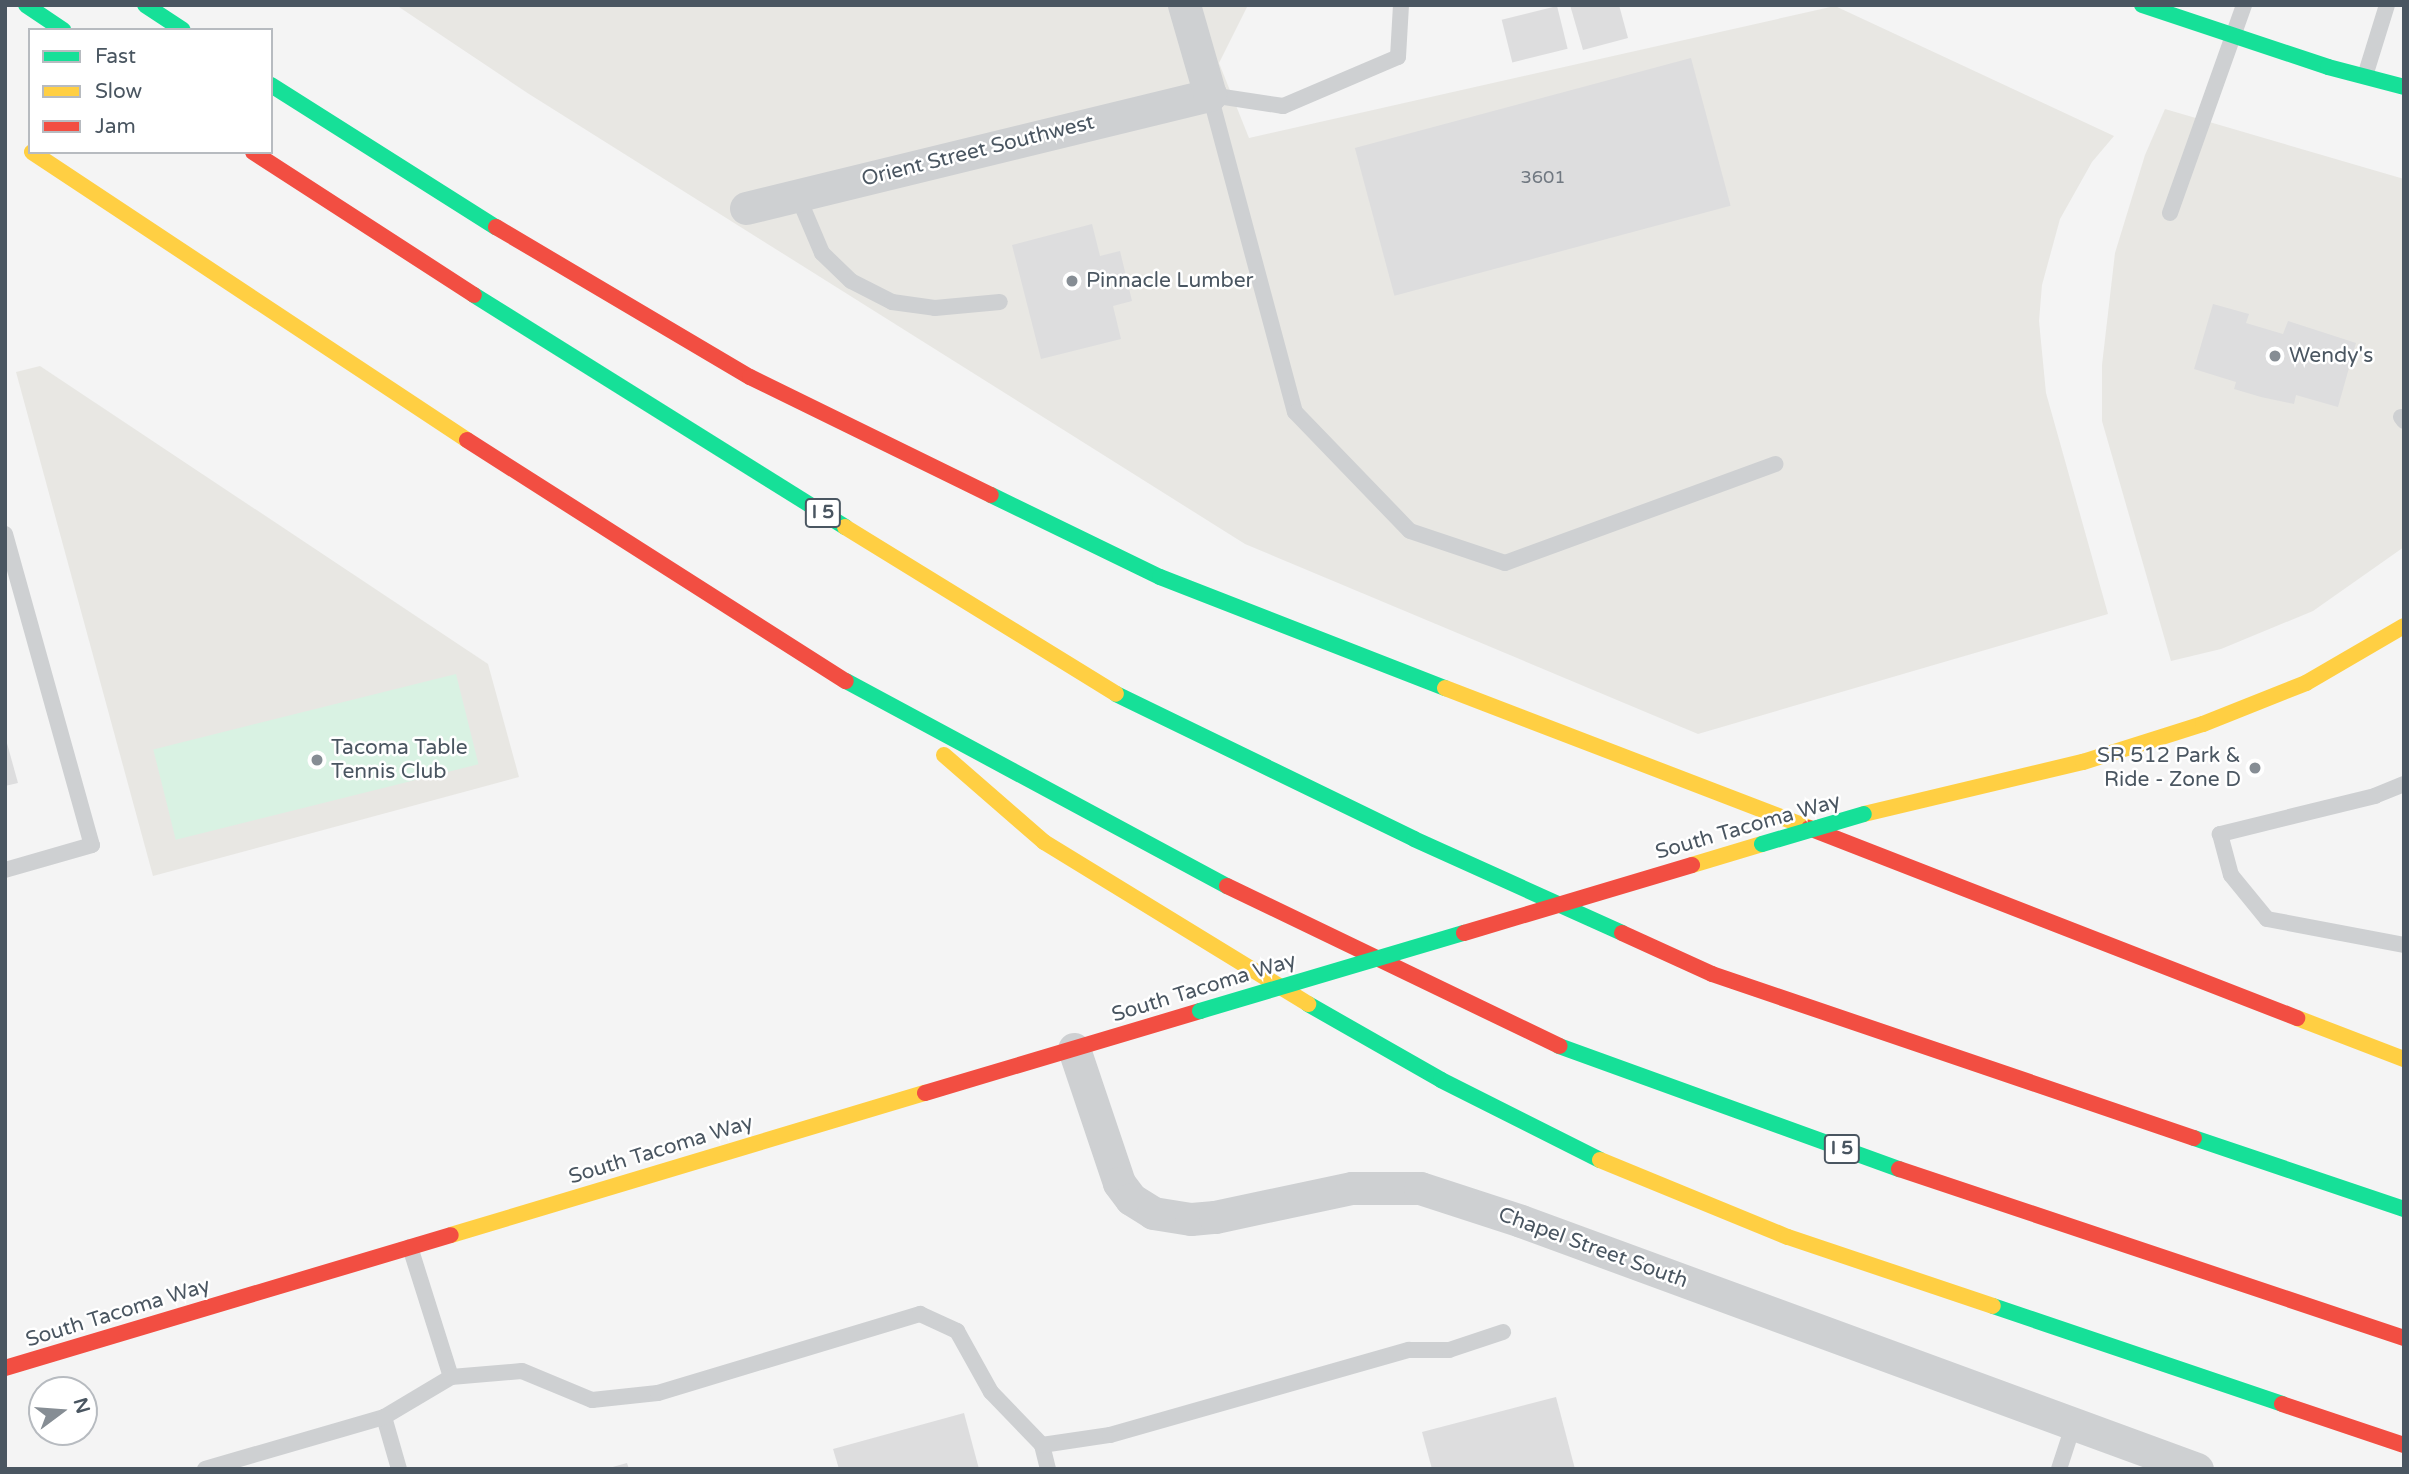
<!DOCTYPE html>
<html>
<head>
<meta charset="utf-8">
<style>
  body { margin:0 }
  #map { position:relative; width:2409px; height:1474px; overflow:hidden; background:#f4f4f4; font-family:"Varela Round",sans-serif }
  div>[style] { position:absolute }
  .commercial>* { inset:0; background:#e8e7e3 }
  .green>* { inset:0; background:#d9f2e3; transform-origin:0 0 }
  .building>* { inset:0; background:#ddddde; transform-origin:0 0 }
  .lane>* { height:16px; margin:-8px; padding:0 8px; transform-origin:8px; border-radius:8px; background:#ced0d2 }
  .street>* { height:33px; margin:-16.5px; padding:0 16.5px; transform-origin:16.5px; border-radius:16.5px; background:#ced0d2 }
  .fast>* { height:16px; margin:-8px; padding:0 8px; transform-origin:8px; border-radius:8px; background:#16e098 }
  .slow>* { height:16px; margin:-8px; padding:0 8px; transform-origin:8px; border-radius:8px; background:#ffcf43 }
  .jam>* { height:16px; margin:-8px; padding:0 8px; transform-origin:8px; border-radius:8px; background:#f24e42 }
  .fast-bridge>* { height:16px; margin:-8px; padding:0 8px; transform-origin:8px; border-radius:8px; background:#16e098 }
  .jam-bridge>* { height:16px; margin:-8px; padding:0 8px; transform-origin:8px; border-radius:8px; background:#f24e42 }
  .dots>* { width:19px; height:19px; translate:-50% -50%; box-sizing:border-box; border:4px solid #fff; border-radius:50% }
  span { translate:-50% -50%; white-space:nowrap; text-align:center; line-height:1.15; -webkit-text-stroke:5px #fff; paint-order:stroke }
  .number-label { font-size:18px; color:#707881 }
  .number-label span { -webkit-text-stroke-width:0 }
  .shield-label span { padding:2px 5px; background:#fff; border:2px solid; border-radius:5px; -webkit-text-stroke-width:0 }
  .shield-label { font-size:19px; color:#4a5661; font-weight:700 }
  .street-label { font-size:21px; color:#4a5661 }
  .poi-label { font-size:21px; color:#4a5661 }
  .left { translate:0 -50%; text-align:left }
  .right { translate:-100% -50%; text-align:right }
  .frame { position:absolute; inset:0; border:7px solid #4a5661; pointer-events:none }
  .legend { position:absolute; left:28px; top:28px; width:245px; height:126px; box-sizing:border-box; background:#fff; border:2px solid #b7bbc0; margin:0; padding:9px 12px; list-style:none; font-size:21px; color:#4a5661 }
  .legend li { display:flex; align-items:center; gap:14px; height:35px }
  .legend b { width:35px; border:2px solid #b7bbc0 }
  .north { position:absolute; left:28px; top:1376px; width:70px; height:70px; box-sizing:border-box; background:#fff; border:2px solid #b7bbc0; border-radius:50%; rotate:74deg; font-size:19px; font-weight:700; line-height:28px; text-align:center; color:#4a5661 }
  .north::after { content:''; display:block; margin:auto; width:24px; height:32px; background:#868d94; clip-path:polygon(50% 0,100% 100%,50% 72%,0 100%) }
</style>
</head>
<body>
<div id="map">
  <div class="commercial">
    <i style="clip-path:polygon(396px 5px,1248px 5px,1219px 63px,1249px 138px,1835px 6px,2114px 136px,2092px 162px,2060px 219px,2042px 285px,2039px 321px,2046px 393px,2108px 614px,1698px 734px,1245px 544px,529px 94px)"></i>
    <i style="clip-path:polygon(2165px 109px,2404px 179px,2404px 547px,2313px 611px,2221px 649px,2171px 661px,2102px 421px,2102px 365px,2115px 253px,2145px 155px)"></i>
    <i style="clip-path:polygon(40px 366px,488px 664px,519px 777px,153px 876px,16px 372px)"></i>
  </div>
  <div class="green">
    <i style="left:456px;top:674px;width:93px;height:312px;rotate:76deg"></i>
  </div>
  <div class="building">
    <i style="clip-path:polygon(1570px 5px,1619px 5px,1628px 38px,1583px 50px)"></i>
    <i style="left:1557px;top:6px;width:44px;height:57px;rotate:76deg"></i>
    <i style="left:1691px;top:58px;width:153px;height:348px;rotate:75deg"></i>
    <i style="clip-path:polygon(1092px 224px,1100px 256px,1120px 251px,1132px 301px,1113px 306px,1121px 339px,1041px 359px,1012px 245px)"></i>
    <i style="clip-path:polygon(2213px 304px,2249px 314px,2246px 323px,2283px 334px,2288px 321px,2356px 343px,2338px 407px,2296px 395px,2294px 404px,2261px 397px,2234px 389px,2236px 382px,2194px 369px)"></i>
    <i style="clip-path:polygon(5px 736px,18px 783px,5px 786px)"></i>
    <i style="clip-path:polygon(1556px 1397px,1575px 1469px,1432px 1469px,1422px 1432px)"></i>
    <i style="clip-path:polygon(964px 1413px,979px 1469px,839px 1469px,833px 1449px)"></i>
    <i style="clip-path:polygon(627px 1463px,629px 1469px,610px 1469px,609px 1468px)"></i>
  </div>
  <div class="lane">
    <i style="left:1401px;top:5px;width:52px;rotate:93.3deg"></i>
    <i style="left:1398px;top:57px;width:125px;rotate:156.9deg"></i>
    <i style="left:1283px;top:106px;width:74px;rotate:-171.4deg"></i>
    <i style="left:1210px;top:95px;width:328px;rotate:75deg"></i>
    <i style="left:1295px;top:412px;width:165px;rotate:46deg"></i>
    <i style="left:1410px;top:531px;width:100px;rotate:18.6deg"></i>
    <i style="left:1505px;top:563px;width:288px;rotate:-20.1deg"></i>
    <i style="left:2365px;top:76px;width:74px;rotate:-72.8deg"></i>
    <i style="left:797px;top:194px;width:64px;rotate:67deg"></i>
    <i style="left:822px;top:253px;width:40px;rotate:44deg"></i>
    <i style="left:851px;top:281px;width:46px;rotate:27.1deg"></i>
    <i style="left:892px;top:302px;width:43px;rotate:7.9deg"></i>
    <i style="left:935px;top:308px;width:65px;rotate:-5.3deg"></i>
    <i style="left:2170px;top:213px;width:221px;rotate:-70.4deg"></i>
    <i style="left:2401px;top:417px;width:5px;rotate:53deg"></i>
    <i style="left:5px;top:534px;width:323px;rotate:74.4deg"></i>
    <i style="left:92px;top:845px;width:91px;rotate:164deg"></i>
    <i style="left:2404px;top:784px;width:31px;rotate:158deg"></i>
    <i style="left:2375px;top:796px;width:160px;rotate:166.2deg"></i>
    <i style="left:2220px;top:834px;width:42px;rotate:75deg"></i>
    <i style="left:2231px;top:875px;width:57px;rotate:50.7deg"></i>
    <i style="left:2267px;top:919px;width:139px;rotate:10.7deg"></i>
    <i style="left:410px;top:1247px;width:136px;rotate:72.5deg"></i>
    <i style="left:384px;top:1417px;width:54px;rotate:73.9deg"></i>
    <i style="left:1042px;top:1445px;width:25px;rotate:76deg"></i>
    <i style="left:205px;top:1469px;width:186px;rotate:-16.2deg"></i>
    <i style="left:384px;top:1417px;width:78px;rotate:-30.8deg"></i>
    <i style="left:451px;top:1377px;width:71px;rotate:-4.8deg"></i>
    <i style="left:522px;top:1371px;width:76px;rotate:22.5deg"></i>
    <i style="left:592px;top:1400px;width:66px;rotate:-6.1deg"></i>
    <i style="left:658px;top:1393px;width:274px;rotate:-16.8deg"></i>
    <i style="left:920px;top:1314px;width:41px;rotate:24.7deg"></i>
    <i style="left:957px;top:1331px;width:70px;rotate:60.9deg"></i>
    <i style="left:991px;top:1392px;width:74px;rotate:46.1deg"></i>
    <i style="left:1042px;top:1445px;width:69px;rotate:-8.4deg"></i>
    <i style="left:1110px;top:1435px;width:311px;rotate:-15.9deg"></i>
    <i style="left:1409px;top:1350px;width:40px"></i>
    <i style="left:1449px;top:1350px;width:57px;rotate:-18.4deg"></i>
    <i style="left:2059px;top:1469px;width:48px;rotate:-71.9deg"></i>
  </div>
  <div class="street">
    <i style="left:746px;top:208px;width:478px;rotate:-13.7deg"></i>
    <i style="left:1210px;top:95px;width:94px;rotate:-106.1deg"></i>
    <i style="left:1074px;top:1049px;width:141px;rotate:71.4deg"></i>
    <i style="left:1119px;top:1183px;width:20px;rotate:53deg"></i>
    <i style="left:1131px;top:1199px;width:26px;rotate:32deg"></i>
    <i style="left:1153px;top:1213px;width:38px;rotate:9deg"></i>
    <i style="left:1191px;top:1219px;width:24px;rotate:-5deg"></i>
    <i style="left:1215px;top:1217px;width:140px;rotate:-12deg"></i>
    <i style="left:1352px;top:1188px;width:68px"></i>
    <i style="left:1420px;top:1188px;width:106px;rotate:18.1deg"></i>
    <i style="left:1521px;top:1221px;width:720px;rotate:20.15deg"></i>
  </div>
  <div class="fast">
    <i style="left:26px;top:5px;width:45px;rotate:34deg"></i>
    <i style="left:145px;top:5px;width:45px;rotate:33.3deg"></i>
    <i style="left:2142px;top:5px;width:196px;rotate:18.4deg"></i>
    <i style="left:2328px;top:67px;width:79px;rotate:14.7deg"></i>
    <i style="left:271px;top:85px;width:266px;rotate:32.3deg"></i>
    <i style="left:474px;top:295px;width:438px;rotate:32deg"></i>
    <i style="left:991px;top:495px;width:188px;rotate:25.9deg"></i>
    <i style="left:1160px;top:577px;width:306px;rotate:21.3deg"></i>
    <i style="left:846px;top:681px;width:433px;rotate:28.3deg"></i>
    <i style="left:1116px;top:694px;width:331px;rotate:25.9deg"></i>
    <i style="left:1414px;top:839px;width:228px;rotate:24.3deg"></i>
    <i style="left:1308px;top:1004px;width:153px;rotate:29.7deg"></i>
    <i style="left:1441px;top:1080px;width:178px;rotate:26.7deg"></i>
    <i style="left:1559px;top:1046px;width:362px;rotate:19.9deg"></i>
    <i style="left:2194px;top:1138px;width:222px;rotate:18.7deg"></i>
    <i style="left:1993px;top:1306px;width:305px;rotate:18.7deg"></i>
  </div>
  <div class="slow">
    <i style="left:32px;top:152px;width:522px;rotate:33.51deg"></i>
    <i style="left:845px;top:527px;width:318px;rotate:31.6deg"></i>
    <i style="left:1445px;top:688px;width:390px;rotate:21deg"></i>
    <i style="left:944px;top:755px;width:133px;rotate:41deg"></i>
    <i style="left:1044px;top:842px;width:310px;rotate:31.5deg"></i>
    <i style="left:1864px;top:814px;width:225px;rotate:-13.4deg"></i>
    <i style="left:2083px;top:762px;width:126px;rotate:-17.6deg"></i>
    <i style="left:2203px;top:724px;width:111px;rotate:-21.7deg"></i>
    <i style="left:2306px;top:683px;width:113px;rotate:-30.2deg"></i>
    <i style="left:1692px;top:865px;width:73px;rotate:-16.7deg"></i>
    <i style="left:2297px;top:1018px;width:115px;rotate:21deg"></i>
    <i style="left:1600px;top:1160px;width:203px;rotate:22.3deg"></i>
    <i style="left:1788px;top:1237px;width:216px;rotate:18.6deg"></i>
    <i style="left:451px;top:1235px;width:495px;rotate:-16.7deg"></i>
  </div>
  <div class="jam">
    <i style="left:253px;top:152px;width:263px;rotate:32.9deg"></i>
    <i style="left:496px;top:227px;width:295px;rotate:30.6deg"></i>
    <i style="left:750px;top:377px;width:268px;rotate:26.1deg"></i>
    <i style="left:467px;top:440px;width:449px;rotate:32.5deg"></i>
    <i style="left:1809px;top:828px;width:524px;rotate:21.27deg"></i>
    <i style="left:1227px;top:886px;width:369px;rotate:25.7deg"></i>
    <i style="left:1622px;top:933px;width:99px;rotate:24.5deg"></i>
    <i style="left:1712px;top:974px;width:509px;rotate:18.79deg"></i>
    <i style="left:925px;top:1093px;width:287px;rotate:-16.6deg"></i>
    <i style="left:1899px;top:1169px;width:533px;rotate:18.5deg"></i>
    <i style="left:5px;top:1368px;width:465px;rotate:-16.6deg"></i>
    <i style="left:2282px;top:1404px;width:129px;rotate:18.6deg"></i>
  </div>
  <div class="fast-bridge">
    <i style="left:1762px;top:844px;width:106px;rotate:-16.4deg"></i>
    <i style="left:1200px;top:1011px;width:275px;rotate:-16.5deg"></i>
  </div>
  <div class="jam-bridge">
    <i style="left:1464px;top:933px;width:238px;rotate:-16.6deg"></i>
  </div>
  <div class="dots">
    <i style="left:1072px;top:281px;background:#868d94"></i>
    <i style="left:2275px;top:356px;background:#868d94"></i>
    <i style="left:317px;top:760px;background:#868d94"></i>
    <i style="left:2255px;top:768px;background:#868d94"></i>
  </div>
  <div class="number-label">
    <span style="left:1543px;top:177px">3601</span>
  </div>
  <div class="shield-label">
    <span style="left:823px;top:513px">I 5</span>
    <span style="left:1842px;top:1149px">I 5</span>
  </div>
  <div class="street-label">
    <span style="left:978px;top:151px;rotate:-14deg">Orient Street Southwest</span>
    <span style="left:1748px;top:827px;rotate:-16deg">South Tacoma Way</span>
    <span style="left:1204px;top:988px;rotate:-17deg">South Tacoma Way</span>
    <span style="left:661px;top:1150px;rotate:-17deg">South Tacoma Way</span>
    <span style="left:1593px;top:1248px;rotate:20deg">Chapel Street South</span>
    <span style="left:118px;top:1313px;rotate:-17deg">South Tacoma Way</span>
  </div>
  <div class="poi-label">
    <span class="left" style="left:1086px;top:281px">Pinnacle Lumber</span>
    <span class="left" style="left:2289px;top:356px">Wendy's</span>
    <span class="left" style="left:331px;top:760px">Tacoma Table<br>Tennis Club</span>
    <span class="right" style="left:2241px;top:768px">SR 512 Park &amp;<br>Ride - Zone D</span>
  </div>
  <div class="frame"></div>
  <ul class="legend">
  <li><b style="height:9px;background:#16e098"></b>Fast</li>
  <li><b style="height:9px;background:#ffcf43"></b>Slow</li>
  <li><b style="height:9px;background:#f24e42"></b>Jam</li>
  </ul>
  <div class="north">N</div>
</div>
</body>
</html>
